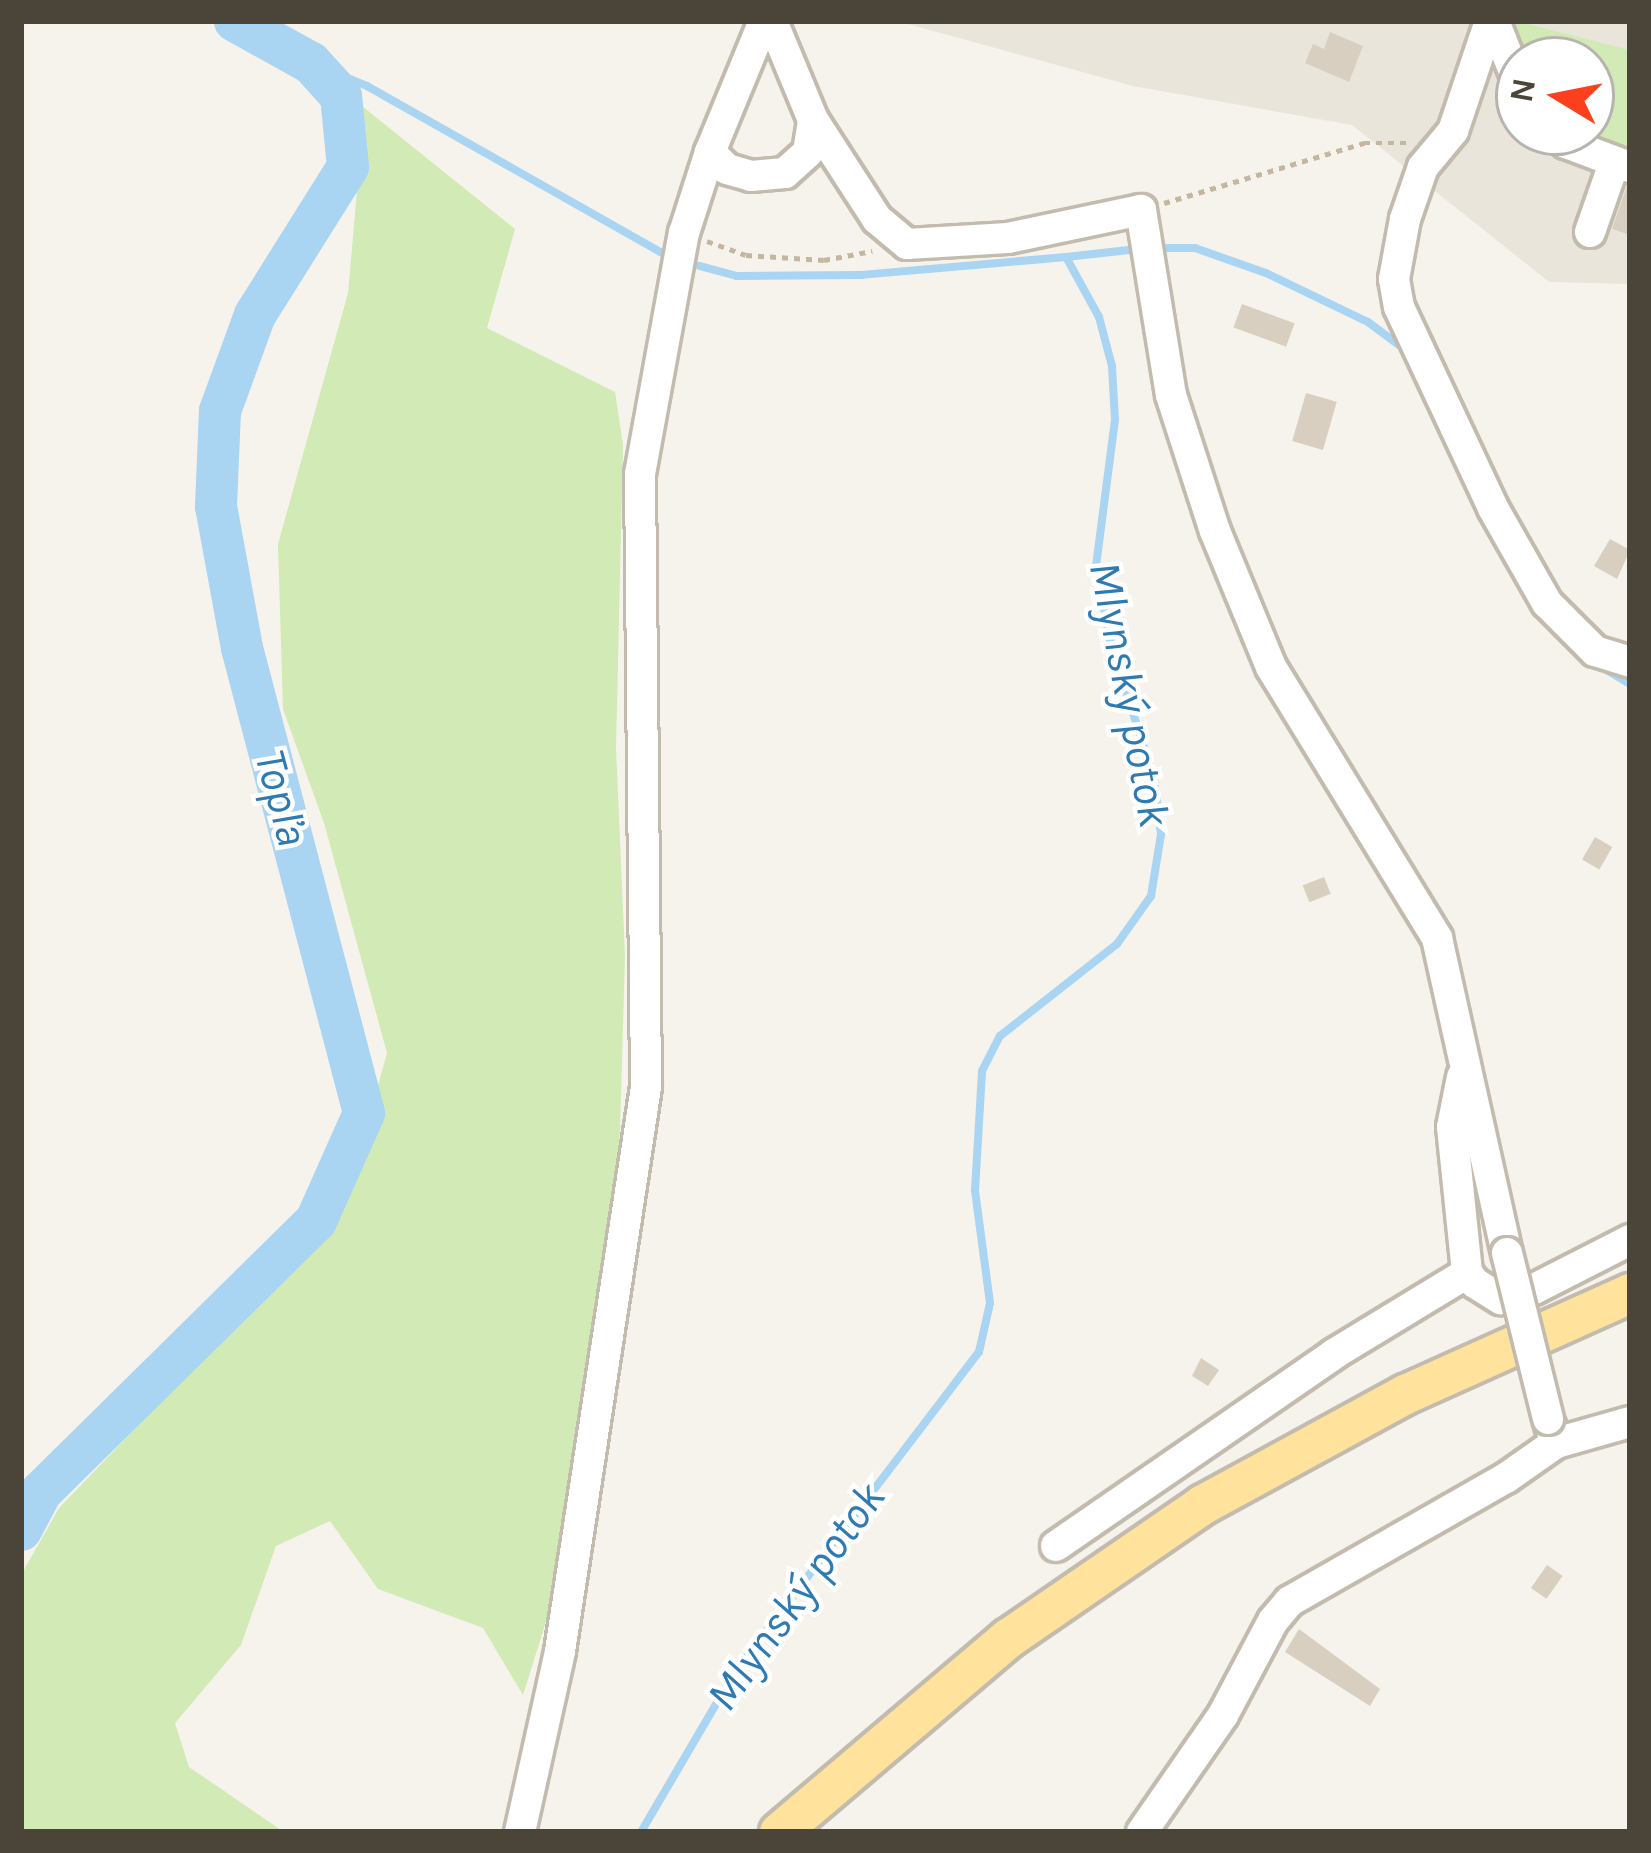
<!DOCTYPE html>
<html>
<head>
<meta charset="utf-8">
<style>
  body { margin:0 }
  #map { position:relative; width:1651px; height:1853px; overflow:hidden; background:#f6f3ec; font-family:Karla,sans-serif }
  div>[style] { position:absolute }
  .residential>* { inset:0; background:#eae5da }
  .green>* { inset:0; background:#d2eab5 }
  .stream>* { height:8px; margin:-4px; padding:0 4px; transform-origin:4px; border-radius:4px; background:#a9d4f2 }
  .river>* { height:42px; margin:-21px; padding:0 21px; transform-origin:21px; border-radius:21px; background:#a9d4f2 }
  .building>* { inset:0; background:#d8cfc1; transform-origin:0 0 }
  .path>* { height:4.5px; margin-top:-2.25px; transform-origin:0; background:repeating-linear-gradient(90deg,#c4b79f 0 6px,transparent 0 12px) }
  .roads { filter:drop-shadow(3px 0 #c2bbae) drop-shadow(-3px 0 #c2bbae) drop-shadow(0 3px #c2bbae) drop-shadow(0 -3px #c2bbae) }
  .minor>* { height:30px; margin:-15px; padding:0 15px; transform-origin:15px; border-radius:15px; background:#fff }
  .major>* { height:39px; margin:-19.5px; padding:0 19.5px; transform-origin:19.5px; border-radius:19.5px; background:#ffe39c }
  .bridges { filter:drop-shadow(3px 0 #c2bbae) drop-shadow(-3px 0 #c2bbae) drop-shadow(0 3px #c2bbae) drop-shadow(0 -3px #c2bbae) }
  .minor-bridge>* { height:30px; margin:-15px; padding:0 15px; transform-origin:15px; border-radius:15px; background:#fff }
  span { translate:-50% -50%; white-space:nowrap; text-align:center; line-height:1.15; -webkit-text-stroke:9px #fff; paint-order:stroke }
  .water-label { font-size:45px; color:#2e7ab2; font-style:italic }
  .frame { position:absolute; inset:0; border:24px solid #4b4439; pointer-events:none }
  .north { position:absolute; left:1495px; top:36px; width:120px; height:120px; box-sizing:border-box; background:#fff; border:3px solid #b7b4b0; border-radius:50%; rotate:280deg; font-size:33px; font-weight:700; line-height:48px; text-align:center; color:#4b4439 }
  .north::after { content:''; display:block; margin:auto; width:42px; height:54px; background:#fc3f1d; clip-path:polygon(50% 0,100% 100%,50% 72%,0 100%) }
</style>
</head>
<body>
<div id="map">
  <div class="residential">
    <i style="clip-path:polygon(evenodd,897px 21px,1630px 21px,1630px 284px,1549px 282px,1352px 125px,1133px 86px,897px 21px,1519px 60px,1591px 60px,1591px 132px,1519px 132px,1519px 60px)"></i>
  </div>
  <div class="green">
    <i style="clip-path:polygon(1494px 21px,1516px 21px,1630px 50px,1630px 167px,1556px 132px,1591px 132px,1591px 60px,1519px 60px)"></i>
    <i style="clip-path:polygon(347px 94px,515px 229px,487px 328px,615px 392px,623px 445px,616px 748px,625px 956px,620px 1132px,608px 1293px,549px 1612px,523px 1695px,483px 1628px,378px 1589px,330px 1521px,276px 1546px,241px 1645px,175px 1723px,189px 1767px,284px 1832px,21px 1832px,21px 1575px,59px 1508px,239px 1320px,355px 1169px,387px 1053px,324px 823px,283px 709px,278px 544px,348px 293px,360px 157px)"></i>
  </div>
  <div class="stream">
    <i style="left:311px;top:63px;width:61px;rotate:22.3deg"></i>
    <i style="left:367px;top:86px;width:347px;rotate:29.5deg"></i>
    <i style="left:1153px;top:248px;width:42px"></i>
    <i style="left:1195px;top:248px;width:75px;rotate:19.4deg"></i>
    <i style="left:1266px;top:273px;width:113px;rotate:25.7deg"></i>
    <i style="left:1368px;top:322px;width:49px;rotate:36.6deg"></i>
    <i style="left:1066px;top:257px;width:72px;rotate:-6.3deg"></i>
    <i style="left:1600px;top:666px;width:35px;rotate:31deg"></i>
    <i style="left:641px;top:1832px;width:186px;rotate:-59.6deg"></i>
    <i style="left:735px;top:1672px;width:402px;rotate:-52.7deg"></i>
    <i style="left:979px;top:1352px;width:50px;rotate:-77.3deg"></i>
    <i style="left:990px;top:1303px;width:114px;rotate:-97.6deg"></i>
    <i style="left:975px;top:1190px;width:119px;rotate:-86.6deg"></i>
    <i style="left:982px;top:1071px;width:39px;rotate:-63deg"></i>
    <i style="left:1000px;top:1036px;width:149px;rotate:-38.2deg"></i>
    <i style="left:1117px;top:944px;width:59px;rotate:-54.7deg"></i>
    <i style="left:1151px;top:896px;width:63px;rotate:-80.8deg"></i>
    <i style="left:1161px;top:834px;width:55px;rotate:-97.3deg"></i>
    <i style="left:1154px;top:779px;width:146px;rotate:-107.6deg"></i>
    <i style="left:1110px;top:640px;width:75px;rotate:-100.7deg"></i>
    <i style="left:1096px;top:566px;width:147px;rotate:-82.6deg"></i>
    <i style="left:1115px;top:420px;width:54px;rotate:-93.2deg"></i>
    <i style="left:1112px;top:366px;width:51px;rotate:-104.9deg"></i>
    <i style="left:1099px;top:317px;width:68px;rotate:-118.8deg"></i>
    <i style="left:1066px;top:257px;width:205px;rotate:175deg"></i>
    <i style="left:862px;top:275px;width:125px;rotate:179.5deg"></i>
    <i style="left:737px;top:276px;width:39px;rotate:-165deg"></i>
  </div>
  <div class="river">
    <i style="left:21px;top:1530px;width:43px;rotate:-62.2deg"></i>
    <i style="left:41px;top:1492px;width:386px;rotate:-44.6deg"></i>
    <i style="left:316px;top:1221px;width:118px;rotate:-66deg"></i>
    <i style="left:364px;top:1113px;width:481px;rotate:-104.7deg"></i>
    <i style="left:242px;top:648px;width:144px;rotate:-100.4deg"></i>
    <i style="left:216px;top:506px;width:95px;rotate:-87.6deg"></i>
    <i style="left:220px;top:411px;width:102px;rotate:-70deg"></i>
    <i style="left:255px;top:315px;width:175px;rotate:-57.9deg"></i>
    <i style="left:348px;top:167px;width:71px;rotate:-95.6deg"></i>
    <i style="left:341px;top:96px;width:45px;rotate:-132.3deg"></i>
    <i style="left:311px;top:63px;width:87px;rotate:-151.1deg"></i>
  </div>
  <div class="building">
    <i style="clip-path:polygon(1330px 32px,1363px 46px,1349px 82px,1305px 63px,1313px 44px,1324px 49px)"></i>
    <i style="clip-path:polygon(1627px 186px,1630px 186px,1630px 235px,1612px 229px)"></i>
    <i style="left:1242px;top:304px;width:56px;height:25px;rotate:20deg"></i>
    <i style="left:1306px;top:393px;width:32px;height:50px;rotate:16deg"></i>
    <i style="clip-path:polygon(1610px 539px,1630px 550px,1617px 579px,1594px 566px)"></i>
    <i style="left:1595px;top:837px;width:20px;height:26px;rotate:30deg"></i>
    <i style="left:1324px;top:877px;width:18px;height:23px;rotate:68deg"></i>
    <i style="clip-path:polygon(1201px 1358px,1219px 1370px,1208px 1386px,1192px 1376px)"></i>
    <i style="left:1547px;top:1565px;width:19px;height:28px;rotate:35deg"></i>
    <i style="clip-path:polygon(1299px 1629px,1380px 1689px,1370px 1706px,1285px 1652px)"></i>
  </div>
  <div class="path">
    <i style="left:1164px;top:203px;width:209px;rotate:-16.7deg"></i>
    <i style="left:1364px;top:143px;width:43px"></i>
    <i style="left:707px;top:241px;width:41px;rotate:19.7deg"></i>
    <i style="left:746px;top:255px;width:78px;rotate:3.7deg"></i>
    <i style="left:824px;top:260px;width:49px;rotate:-10.6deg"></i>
  </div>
  <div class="roads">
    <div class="minor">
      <i style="left:772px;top:21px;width:107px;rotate:67.5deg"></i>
      <i style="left:813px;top:120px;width:118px;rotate:57.1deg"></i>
      <i style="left:877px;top:219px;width:39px;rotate:40deg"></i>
      <i style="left:907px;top:244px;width:101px;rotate:-3.4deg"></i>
      <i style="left:1008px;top:238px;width:136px;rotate:-11.9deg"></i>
      <i style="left:1141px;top:210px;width:187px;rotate:80.8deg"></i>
      <i style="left:1171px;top:395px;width:143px;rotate:72.1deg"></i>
      <i style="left:1215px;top:531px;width:147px;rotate:67.6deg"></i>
      <i style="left:1271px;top:667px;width:318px;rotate:58.5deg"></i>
      <i style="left:1437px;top:938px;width:323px;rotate:77.5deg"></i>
      <i style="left:1490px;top:21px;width:116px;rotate:108.6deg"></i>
      <i style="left:1453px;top:131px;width:47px;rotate:129.8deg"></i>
      <i style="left:1423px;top:167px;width:55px;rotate:109.1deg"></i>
      <i style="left:1405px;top:219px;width:61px;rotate:100.4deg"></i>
      <i style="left:1394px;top:279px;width:28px;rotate:80deg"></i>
      <i style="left:1399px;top:307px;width:222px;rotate:64.9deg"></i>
      <i style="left:1493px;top:508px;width:109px;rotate:60.4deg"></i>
      <i style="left:1547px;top:603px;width:68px;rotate:45deg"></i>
      <i style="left:1595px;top:651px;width:37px;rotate:17deg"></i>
      <i style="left:1494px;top:21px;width:68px;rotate:68.4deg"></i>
      <i style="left:1556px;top:132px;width:15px;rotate:48deg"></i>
      <i style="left:1566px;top:143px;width:68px;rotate:20.6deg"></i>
      <i style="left:710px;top:152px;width:24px;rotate:45deg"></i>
      <i style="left:727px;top:169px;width:25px;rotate:16deg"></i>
      <i style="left:751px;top:176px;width:34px;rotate:-5deg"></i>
      <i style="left:785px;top:173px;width:31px;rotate:-42deg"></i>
      <i style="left:808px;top:152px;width:32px;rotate:-81deg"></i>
      <i style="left:1590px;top:232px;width:73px;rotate:-70.8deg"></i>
      <i style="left:1462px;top:1077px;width:51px;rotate:101.3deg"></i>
      <i style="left:1452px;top:1127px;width:147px;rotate:84.1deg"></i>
      <i style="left:1467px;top:1273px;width:13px;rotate:51deg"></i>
      <i style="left:1475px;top:1283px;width:31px;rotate:32deg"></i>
      <i style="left:1501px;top:1299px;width:34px;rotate:-17deg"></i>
      <i style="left:1534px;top:1289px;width:108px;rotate:-27deg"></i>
      <i style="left:1550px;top:1425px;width:19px;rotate:72deg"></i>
      <i style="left:1556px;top:1443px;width:77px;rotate:-15.8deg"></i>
      <i style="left:1056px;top:1546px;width:338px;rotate:-34.6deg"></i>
      <i style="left:1334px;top:1354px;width:156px;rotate:-31.3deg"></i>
      <i style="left:520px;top:1832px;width:185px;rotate:-77.5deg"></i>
      <i style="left:560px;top:1651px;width:571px;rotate:-81.33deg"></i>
      <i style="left:646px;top:1087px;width:613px;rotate:-90.56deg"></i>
      <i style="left:640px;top:474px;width:245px;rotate:-79.7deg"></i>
      <i style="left:684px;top:233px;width:85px;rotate:-72.2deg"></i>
      <i style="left:710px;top:152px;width:142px;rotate:-67.6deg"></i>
      <i style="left:1142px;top:1832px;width:142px;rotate:-55.3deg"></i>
      <i style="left:1223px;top:1715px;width:106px;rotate:-62deg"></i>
      <i style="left:1273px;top:1621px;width:26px;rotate:-50deg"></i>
      <i style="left:1290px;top:1601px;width:249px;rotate:-29.7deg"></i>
      <i style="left:1506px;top:1478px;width:61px;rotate:-35deg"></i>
    </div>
    <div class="major">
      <i style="left:779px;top:1832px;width:300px;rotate:-40.3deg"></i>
      <i style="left:1008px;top:1638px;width:237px;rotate:-34.5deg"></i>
      <i style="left:1203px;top:1504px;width:230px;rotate:-28.6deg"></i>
      <i style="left:1405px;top:1394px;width:247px;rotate:-24.2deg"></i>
    </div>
  </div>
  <div class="bridges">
    <div class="minor-bridge">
      <i style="left:1507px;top:1253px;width:171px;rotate:76.1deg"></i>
    </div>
  </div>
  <div class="water-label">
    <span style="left:1129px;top:694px;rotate:79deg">Mlynský potok</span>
    <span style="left:281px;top:798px;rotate:75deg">Topľa</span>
    <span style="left:796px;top:1597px;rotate:-54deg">Mlynský potok</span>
  </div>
  <div class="frame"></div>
  <div class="north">N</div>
</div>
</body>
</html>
